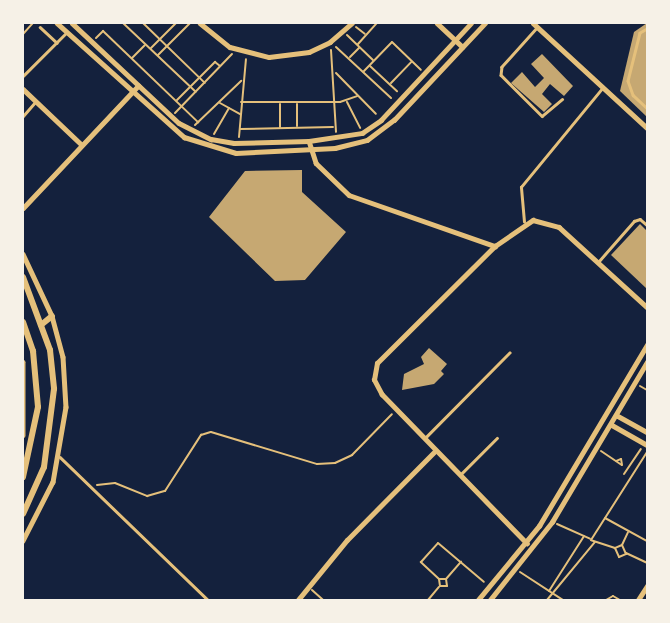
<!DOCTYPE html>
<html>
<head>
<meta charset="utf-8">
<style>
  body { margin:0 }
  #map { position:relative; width:670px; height:623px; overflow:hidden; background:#14213d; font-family:"Fira Sans Condensed",sans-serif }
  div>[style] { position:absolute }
  .building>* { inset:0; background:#c6a872 }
  .path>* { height:2px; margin:-1px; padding:0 1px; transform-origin:1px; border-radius:1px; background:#e5c07b }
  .service>* { height:2.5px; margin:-1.25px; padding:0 1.25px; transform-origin:1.25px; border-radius:1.25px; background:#e5c07b }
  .minor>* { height:4.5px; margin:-2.25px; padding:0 2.25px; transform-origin:2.25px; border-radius:2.25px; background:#e5c07b }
  .tertiary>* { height:6px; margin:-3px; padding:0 3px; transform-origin:3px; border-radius:3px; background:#e5c07b }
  span { translate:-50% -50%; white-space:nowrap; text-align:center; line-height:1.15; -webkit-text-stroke:5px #f6f1e7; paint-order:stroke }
  .frame { position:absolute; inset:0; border:24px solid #f6f1e7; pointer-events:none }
</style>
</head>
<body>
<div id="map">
  <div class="building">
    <i style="clip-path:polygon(647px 23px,647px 117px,620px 91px,634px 32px)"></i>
    <i style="clip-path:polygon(542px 54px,573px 86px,564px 96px,550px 84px,542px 94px,552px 104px,544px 112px,511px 83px,522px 72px,535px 87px,544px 78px,531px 64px)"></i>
    <i style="clip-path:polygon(302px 170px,302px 192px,346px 232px,305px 280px,275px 281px,209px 217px,245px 171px)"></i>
    <i style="clip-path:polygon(640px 224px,647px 231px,647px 289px,611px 255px)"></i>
    <i style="clip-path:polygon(429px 348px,447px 364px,441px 371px,444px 374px,434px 384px,402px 390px,404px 374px,424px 364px,421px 357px)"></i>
  </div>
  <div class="path">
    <i style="left:123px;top:23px;width:100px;rotate:43.4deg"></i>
    <i style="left:143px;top:23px;width:86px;rotate:44.1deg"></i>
    <i style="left:356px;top:27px;width:11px;rotate:38deg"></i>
    <i style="left:23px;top:34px;width:15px;rotate:-48deg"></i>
    <i style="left:347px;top:35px;width:36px;rotate:44deg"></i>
    <i style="left:96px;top:38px;width:10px;rotate:-45deg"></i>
    <i style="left:103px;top:31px;width:132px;rotate:43.8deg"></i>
    <i style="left:358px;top:44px;width:28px;rotate:-48deg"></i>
    <i style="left:336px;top:47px;width:75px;rotate:42.8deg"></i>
    <i style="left:151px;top:48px;width:35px;rotate:-45deg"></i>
    <i style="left:331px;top:50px;width:82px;rotate:86.5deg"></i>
    <i style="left:158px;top:55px;width:45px;rotate:-45deg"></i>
    <i style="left:350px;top:57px;width:13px;rotate:-45deg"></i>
    <i style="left:132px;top:58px;width:18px;rotate:-45deg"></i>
    <i style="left:370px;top:66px;width:37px;rotate:43deg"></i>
    <i style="left:364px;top:71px;width:40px;rotate:-46deg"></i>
    <i style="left:392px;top:42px;width:40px;rotate:44deg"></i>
    <i style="left:336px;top:73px;width:57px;rotate:45.7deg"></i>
    <i style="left:391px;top:83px;width:29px;rotate:-46deg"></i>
    <i style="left:177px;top:100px;width:54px;rotate:-45deg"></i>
    <i style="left:215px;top:62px;width:6px;rotate:39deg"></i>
    <i style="left:241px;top:102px;width:99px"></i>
    <i style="left:340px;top:102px;width:18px;rotate:-19deg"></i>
    <i style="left:347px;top:102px;width:29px;rotate:63deg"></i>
    <i style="left:220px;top:103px;width:23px;rotate:29deg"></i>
    <i style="left:280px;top:104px;width:23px;rotate:90deg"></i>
    <i style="left:297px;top:104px;width:22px;rotate:90deg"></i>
    <i style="left:175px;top:113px;width:82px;rotate:-46deg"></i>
    <i style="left:195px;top:125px;width:64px;rotate:-43.7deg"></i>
    <i style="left:240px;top:129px;width:93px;rotate:-1.2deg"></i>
    <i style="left:214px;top:134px;width:30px;rotate:-60deg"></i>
    <i style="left:239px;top:137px;width:78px;rotate:-84.9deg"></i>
    <i style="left:640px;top:386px;width:8px;rotate:30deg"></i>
    <i style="left:601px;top:451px;width:25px;rotate:34deg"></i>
    <i style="left:622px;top:465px;width:6px;rotate:-99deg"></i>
    <i style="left:621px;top:459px;width:5px;rotate:158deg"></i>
    <i style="left:624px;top:474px;width:30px;rotate:-56deg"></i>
    <i style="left:97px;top:485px;width:18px;rotate:-6deg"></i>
    <i style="left:115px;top:483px;width:35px;rotate:22deg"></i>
    <i style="left:147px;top:496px;width:19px;rotate:-16deg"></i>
    <i style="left:165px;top:491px;width:67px;rotate:-57.3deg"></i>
    <i style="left:201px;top:435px;width:10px;rotate:-17deg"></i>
    <i style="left:211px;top:432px;width:111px;rotate:16.8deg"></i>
    <i style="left:317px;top:464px;width:18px;rotate:-3deg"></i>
    <i style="left:335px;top:463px;width:19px;rotate:-25deg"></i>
    <i style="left:352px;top:455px;width:57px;rotate:-45.7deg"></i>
    <i style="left:605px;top:518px;width:48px;rotate:28.7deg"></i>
    <i style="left:557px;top:524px;width:36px;rotate:24deg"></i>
    <i style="left:622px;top:545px;width:14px;rotate:-65deg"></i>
    <i style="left:615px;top:548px;width:10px;rotate:66deg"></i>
    <i style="left:619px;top:557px;width:8px;rotate:-23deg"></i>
    <i style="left:626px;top:554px;width:10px;rotate:-114deg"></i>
    <i style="left:622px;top:545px;width:8px;rotate:157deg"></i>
    <i style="left:615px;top:548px;width:25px;rotate:-162deg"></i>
    <i style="left:591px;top:540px;width:104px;rotate:-57.5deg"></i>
    <i style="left:626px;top:553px;width:23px;rotate:25deg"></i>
    <i style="left:520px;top:572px;width:51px;rotate:33.1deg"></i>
    <i style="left:439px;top:579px;width:7px;rotate:82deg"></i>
    <i style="left:440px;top:586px;width:7px"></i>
    <i style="left:447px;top:586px;width:7px;rotate:-98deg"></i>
    <i style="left:446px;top:579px;width:7px;rotate:180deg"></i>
    <i style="left:439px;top:579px;width:25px;rotate:-137deg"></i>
    <i style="left:421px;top:562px;width:25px;rotate:-48deg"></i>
    <i style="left:438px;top:543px;width:60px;rotate:40.3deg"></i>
    <i style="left:446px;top:579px;width:23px;rotate:-49deg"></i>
    <i style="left:312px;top:590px;width:15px;rotate:42deg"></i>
    <i style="left:549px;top:591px;width:65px;rotate:-57.5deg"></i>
    <i style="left:428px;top:600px;width:17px;rotate:-50deg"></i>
    <i style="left:547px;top:600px;width:75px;rotate:-50.4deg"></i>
    <i style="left:606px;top:600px;width:8px;rotate:-30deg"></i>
    <i style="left:613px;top:596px;width:8px;rotate:30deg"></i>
  </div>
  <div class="service">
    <i style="left:40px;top:27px;width:23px;rotate:43deg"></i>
    <i style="left:538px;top:27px;width:54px;rotate:132deg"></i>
    <i style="left:502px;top:67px;width:8px;rotate:97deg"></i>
    <i style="left:501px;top:75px;width:58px;rotate:45deg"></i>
    <i style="left:542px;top:116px;width:26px;rotate:-40deg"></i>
    <i style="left:647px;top:29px;width:8px;rotate:150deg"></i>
    <i style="left:640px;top:33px;width:49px;rotate:104deg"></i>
    <i style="left:628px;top:81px;width:15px;rotate:70deg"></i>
    <i style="left:633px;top:95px;width:19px;rotate:43deg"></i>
    <i style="left:23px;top:76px;width:62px;rotate:-45deg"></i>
    <i style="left:23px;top:116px;width:18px;rotate:-49deg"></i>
    <i style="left:524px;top:222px;width:35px;rotate:-95deg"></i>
    <i style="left:521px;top:187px;width:129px;rotate:-50.6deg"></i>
    <i style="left:599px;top:261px;width:53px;rotate:-48.8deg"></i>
    <i style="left:634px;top:221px;width:6px;rotate:-18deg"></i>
    <i style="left:640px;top:219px;width:9px;rotate:41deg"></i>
    <i style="left:425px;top:438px;width:120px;rotate:-45.3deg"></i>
    <i style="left:60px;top:457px;width:206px;rotate:44deg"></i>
    <i style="left:460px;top:475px;width:52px;rotate:-45deg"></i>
  </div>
  <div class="minor">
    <i style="left:57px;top:23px;width:171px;rotate:41.9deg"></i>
    <i style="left:184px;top:137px;width:54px;rotate:17.1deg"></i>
    <i style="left:236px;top:153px;width:99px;rotate:-2.9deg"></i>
    <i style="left:335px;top:148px;width:33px;rotate:-14deg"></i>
    <i style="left:367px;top:140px;width:34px;rotate:-37deg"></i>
    <i style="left:394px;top:120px;width:133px;rotate:-46.8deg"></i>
    <i style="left:72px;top:23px;width:146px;rotate:43.1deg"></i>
    <i style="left:179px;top:123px;width:36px;rotate:27deg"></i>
    <i style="left:211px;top:139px;width:23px;rotate:10deg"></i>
    <i style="left:234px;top:143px;width:75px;rotate:-1.5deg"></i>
    <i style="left:309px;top:141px;width:54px;rotate:-8.6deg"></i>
    <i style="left:362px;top:133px;width:23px;rotate:-34deg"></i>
    <i style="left:381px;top:120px;width:132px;rotate:-47.1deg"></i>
    <i style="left:200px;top:23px;width:38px;rotate:39deg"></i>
    <i style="left:230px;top:47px;width:40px;rotate:14.4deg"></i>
    <i style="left:269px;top:57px;width:40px;rotate:-7.1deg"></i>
    <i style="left:309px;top:52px;width:23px;rotate:-25deg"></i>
    <i style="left:330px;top:42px;width:29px;rotate:-41deg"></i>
    <i style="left:437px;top:23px;width:35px;rotate:43deg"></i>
    <i style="left:533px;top:23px;width:155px;rotate:42.6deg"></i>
    <i style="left:23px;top:89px;width:81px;rotate:43.5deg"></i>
    <i style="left:309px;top:141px;width:23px;rotate:72deg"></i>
    <i style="left:316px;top:163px;width:46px;rotate:44.1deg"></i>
    <i style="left:349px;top:195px;width:155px;rotate:19.3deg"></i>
    <i style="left:23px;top:208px;width:168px;rotate:-46.7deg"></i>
    <i style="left:23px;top:254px;width:68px;rotate:64.9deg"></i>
    <i style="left:52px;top:316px;width:42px;rotate:75deg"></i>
    <i style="left:63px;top:357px;width:50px;rotate:86.6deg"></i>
    <i style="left:66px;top:407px;width:76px;rotate:99.8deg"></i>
    <i style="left:53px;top:482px;width:66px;rotate:117deg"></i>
    <i style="left:23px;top:362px;width:73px;rotate:90deg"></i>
    <i style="left:618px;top:416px;width:33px;rotate:29deg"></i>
    <i style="left:612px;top:425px;width:40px;rotate:29.7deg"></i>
    <i style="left:527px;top:544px;width:208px;rotate:-134.2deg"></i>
    <i style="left:382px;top:395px;width:17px;rotate:-118deg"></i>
    <i style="left:374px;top:380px;width:17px;rotate:-80deg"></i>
    <i style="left:377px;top:363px;width:166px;rotate:-44.8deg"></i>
    <i style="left:495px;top:246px;width:46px;rotate:-34.4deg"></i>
    <i style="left:533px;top:220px;width:27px;rotate:15deg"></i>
    <i style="left:559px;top:227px;width:119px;rotate:42.3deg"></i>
    <i style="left:298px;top:600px;width:77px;rotate:-50.8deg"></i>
    <i style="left:347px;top:540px;width:125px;rotate:-45.3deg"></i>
    <i style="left:478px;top:600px;width:96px;rotate:-50.5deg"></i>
    <i style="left:539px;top:526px;width:211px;rotate:-59.2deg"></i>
    <i style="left:490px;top:600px;width:100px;rotate:-51.5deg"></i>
    <i style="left:552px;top:522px;width:186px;rotate:-59.3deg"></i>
    <i style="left:638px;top:600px;width:17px;rotate:-57deg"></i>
  </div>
  <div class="tertiary">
    <i style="left:23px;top:277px;width:78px;rotate:69.7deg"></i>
    <i style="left:50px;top:350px;width:39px;rotate:84deg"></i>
    <i style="left:54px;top:389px;width:79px;rotate:97.3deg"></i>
    <i style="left:44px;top:467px;width:51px;rotate:114.1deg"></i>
    <i style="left:23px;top:322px;width:31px;rotate:71deg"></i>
    <i style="left:33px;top:351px;width:56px;rotate:84.9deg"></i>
    <i style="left:38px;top:407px;width:72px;rotate:102.1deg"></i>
    <i style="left:41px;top:325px;width:14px;rotate:-39deg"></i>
  </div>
  <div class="frame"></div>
</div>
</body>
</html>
